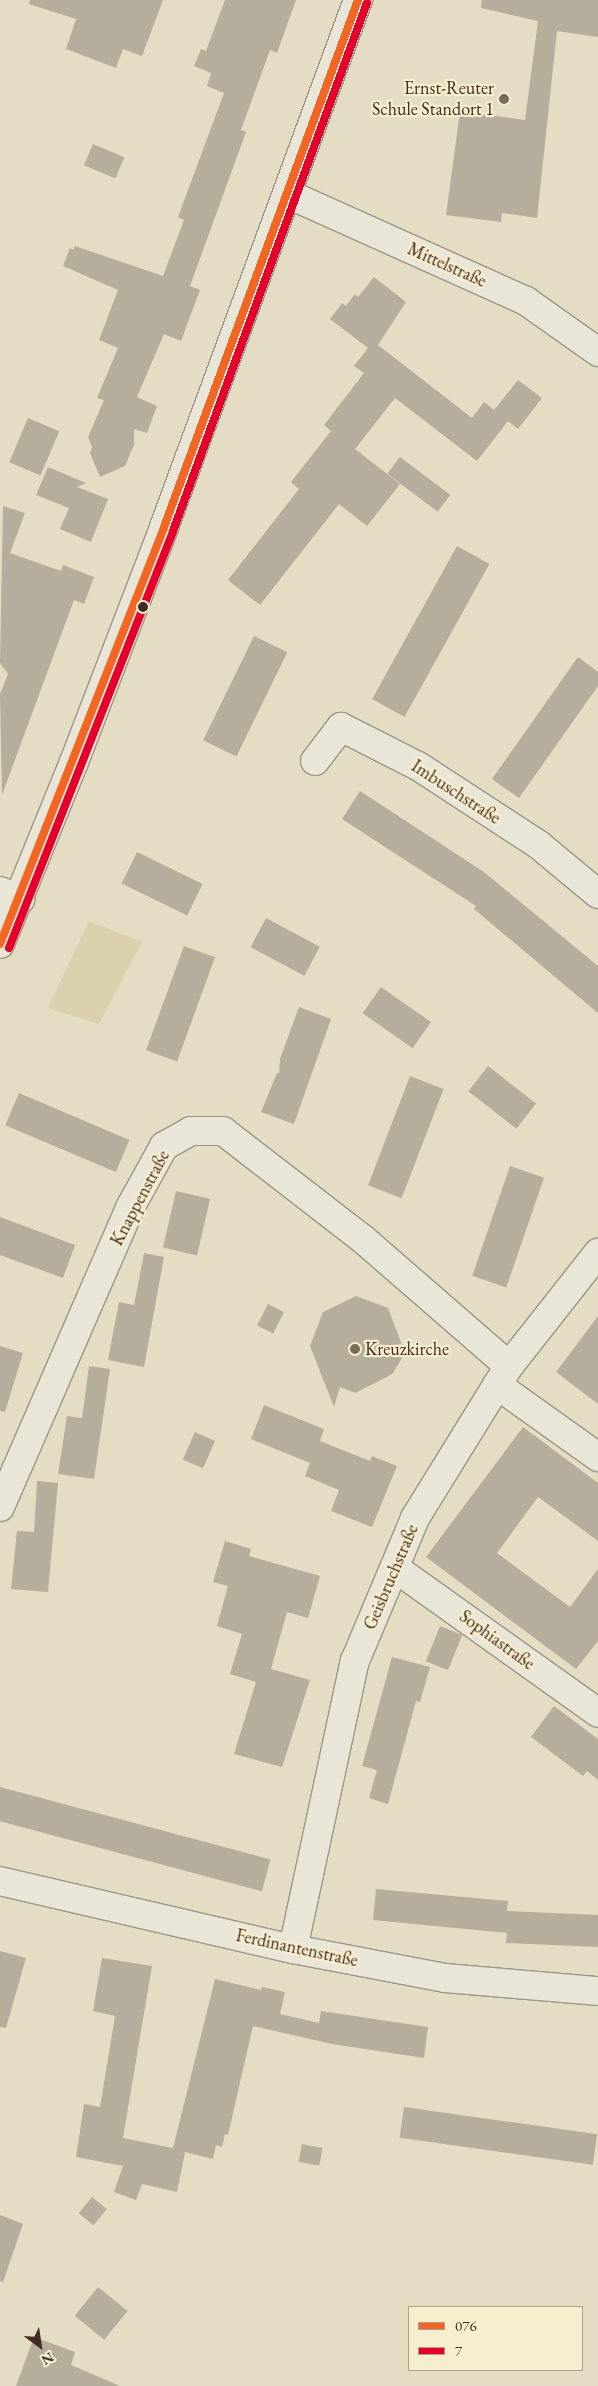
<!DOCTYPE html>
<html>
<head>
<meta charset="utf-8">
<style>
  body { margin:0 }
  #map { position:relative; width:598px; height:2386px; overflow:hidden; background:#e4ddc3; font-family:"EB Garamond",serif }
  div>[style] { position:absolute }
  .green>* { inset:0; background:#dbd0ae }
  .building>* { inset:0; background:#b5ae9d; transform-origin:0 0 }
  .roads { filter:drop-shadow(1px 0 #9c9585) drop-shadow(-1px 0 #9c9585) drop-shadow(0 1px #9c9585) drop-shadow(0 -1px #9c9585) }
  .street>* { height:28px; margin:-14px; padding:0 14px; transform-origin:14px; border-radius:14px; background:#e9e6d8 }
  .secondary>* { height:28px; margin:-14px; padding:0 14px; transform-origin:14px; border-radius:14px; background:#e9e6d8 }
  .bus-1>* { height:8px; margin:-4px; padding:0 4px; transform-origin:4px; border-radius:4px; background:#f26522 }
  .bus-2>* { height:8px; margin:-4px; padding:0 4px; transform-origin:4px; border-radius:4px; background:#e4002b }
  .dots>* { width:14px; height:14px; translate:-50% -50%; box-sizing:border-box; border:2px solid #f7eecf; border-radius:50% }
  span { translate:-50% -50%; white-space:nowrap; text-align:center; line-height:1.15; -webkit-text-stroke:4.5px #f7eecf; paint-order:stroke }
  .poi-label { font-size:18px; color:#432b21 }
  .right { translate:-100% -50%; text-align:right }
  .left { translate:0 -50%; text-align:left }
  .street-label { font-size:18px; color:#432b21 }
  .legend { position:absolute; left:408px; top:2306px; width:175px; height:65px; box-sizing:border-box; background:#f7eecf; border:1px solid #afa089; margin:0; padding:6px 9px; list-style:none; font-size:15px; color:#432b21 }
  .legend li { display:flex; align-items:center; gap:10px; height:25px }
  .legend b { width:25px; border:1px solid #afa089 }
  .north { position:absolute; left:15px; top:2321px; width:50px; height:50px; -webkit-text-stroke:4px #f7eecf; paint-order:stroke; rotate:149deg; font-size:14px; font-weight:700; line-height:20px; text-align:center; color:#432b21 }
  .north::after { content:''; display:block; margin:auto; width:18px; height:22px; background:#432b21; clip-path:polygon(50% 0,100% 100%,50% 72%,0 100%) }
</style>
</head>
<body>
<div id="map">
  <div class="green">
    <i style="clip-path:polygon(89px 921px,142px 942px,99px 1024px,48px 1008px)"></i>
  </div>
  <div class="building">
    <i style="clip-path:polygon(30px 0,163px 0,142px 56px,123px 49px,116px 68px,66px 49px,76px 19px,29px 4px)"></i>
    <i style="clip-path:polygon(225px 0,296px 0,277px 53px,270px 50px,241px 130px,246px 132px,190px 286px,200px 290px,181px 341px,164px 334px,137px 397px,157px 406px,147px 433px,134px 429px,134px 445px,125px 466px,100px 477px,90px 453px,92px 447px,88px 437px,104px 400px,97px 398px,118px 348px,99px 340px,118px 290px,63px 266px,70px 248px,73px 250px,75px 246px,163px 276px,184px 220px,178px 217px,224px 93px,207px 86px,211px 73px,194px 66px,201px 49px,206px 51px)"></i>
    <i style="clip-path:polygon(482px 0,598px 0,598px 37px,557px 31px,537px 218px,502px 213px,501px 222px,446px 215px,460px 111px,525px 120px,538px 21px,481px 8px)"></i>
    <i style="left:93px;top:144px;width:34px;height:23px;rotate:23deg"></i>
    <i style="clip-path:polygon(374px 277px,406px 302px,378px 345px,472px 418px,484px 402px,494px 410px,518px 380px,542px 398px,518px 429px,508px 421px,477px 461px,395px 398px,355px 449px,400px 484px,367px 526px,339px 504px,260px 605px,228px 580px,299px 489px,291px 482px,331px 431px,324px 425px,364px 373px,354px 366px,368px 348px,330px 319px,342px 303px,346px 306px,355px 294px,358px 297px)"></i>
    <i style="left:28px;top:418px;width:34px;height:48px;rotate:23deg"></i>
    <i style="left:400px;top:457px;width:63px;height:21px;rotate:37deg"></i>
    <i style="clip-path:polygon(48px 467px,86px 483px,77px 487px,108px 499px,91px 542px,60px 529px,69px 508px,36px 495px)"></i>
    <i style="clip-path:polygon(3px 506px,25px 513px,10px 553px,61px 571px,63px 565px,94px 577px,84px 604px,74px 600px,2px 795px,0 694px,8px 674px,0 663px)"></i>
    <i style="left:457px;top:546px;width:37px;height:175px;rotate:29deg"></i>
    <i style="left:254px;top:636px;width:37px;height:116px;rotate:26deg"></i>
    <i style="clip-path:polygon(578px 657px,598px 672px,598px 686px,519px 798px,492px 779px)"></i>
    <i style="clip-path:polygon(360px 791px,484px 872px,598px 966px,598px 1013px,474px 909px,476px 906px,342px 819px)"></i>
    <i style="left:137px;top:852px;width:73px;height:35px;rotate:26deg"></i>
    <i style="left:266px;top:918px;width:61px;height:33px;rotate:28deg"></i>
    <i style="left:184px;top:946px;width:33px;height:111px;rotate:20deg"></i>
    <i style="left:381px;top:987px;width:61px;height:32px;rotate:35deg"></i>
    <i style="clip-path:polygon(299px 1007px,331px 1019px,294px 1124px,261px 1112px,277px 1073px,279px 1074px,280px 1059px)"></i>
    <i style="left:488px;top:1066px;width:61px;height:32px;rotate:38deg"></i>
    <i style="left:410px;top:1076px;width:36px;height:117px;rotate:21deg"></i>
    <i style="left:19px;top:1093px;width:120px;height:35px;rotate:23deg"></i>
    <i style="left:510px;top:1166px;width:36px;height:116px;rotate:19deg"></i>
    <i style="left:176px;top:1191px;width:35px;height:58px;rotate:13deg"></i>
    <i style="clip-path:polygon(0 1217px,75px 1245px,63px 1278px,0 1255px)"></i>
    <i style="clip-path:polygon(144px 1253px,164px 1257px,144px 1367px,108px 1360px,119px 1302px,134px 1305px)"></i>
    <i style="clip-path:polygon(356px 1296px,388px 1308px,405px 1353px,393px 1373px,387px 1377px,355px 1393px,340px 1387px,334px 1407px,310px 1346px,323px 1312px)"></i>
    <i style="left:268px;top:1304px;width:18px;height:24px;rotate:27deg"></i>
    <i style="clip-path:polygon(598px 1316px,598px 1404px,556px 1372px)"></i>
    <i style="clip-path:polygon(0 1346px,23px 1353px,5px 1412px,0 1411px)"></i>
    <i style="clip-path:polygon(89px 1366px,110px 1369px,94px 1479px,58px 1474px,67px 1416px,82px 1418px)"></i>
    <i style="clip-path:polygon(264px 1405px,324px 1429px,320px 1441px,370px 1461px,372px 1456px,397px 1466px,372px 1527px,331px 1511px,339px 1490px,305px 1476px,310px 1463px,251px 1439px)"></i>
    <i style="clip-path:polygon(523px 1427px,598px 1483px,598px 1541px,538px 1497px,497px 1553px,570px 1607px,598px 1569px,598px 1641px,576px 1669px,426px 1557px)"></i>
    <i style="left:195px;top:1432px;width:22px;height:30px;rotate:24deg"></i>
    <i style="clip-path:polygon(37px 1481px,58px 1483px,48px 1592px,11px 1589px,17px 1531px,34px 1532px)"></i>
    <i style="clip-path:polygon(225px 1541px,251px 1549px,249px 1556px,320px 1576px,308px 1618px,287px 1612px,271px 1669px,310px 1680px,282px 1767px,234px 1754px,256px 1682px,230px 1674px,242px 1634px,217px 1626px,228px 1586px,213px 1582px)"></i>
    <i style="left:440px;top:1626px;width:24px;height:38px;rotate:22deg"></i>
    <i style="clip-path:polygon(392px 1657px,430px 1667px,420px 1702px,416px 1701px,388px 1804px,369px 1798px,377px 1770px,362px 1766px)"></i>
    <i style="clip-path:polygon(554px 1706px,598px 1739px,598px 1780px,587px 1771px,583px 1776px,531px 1737px)"></i>
    <i style="left:0;top:1787px;width:280px;height:33px;rotate:15deg"></i>
    <i style="clip-path:polygon(376px 1889px,508px 1901px,507px 1911px,598px 1915px,598px 1947px,506px 1943px,507px 1933px,373px 1920px)"></i>
    <i style="clip-path:polygon(0 1951px,26px 1958px,6px 2028px,0 2027px)"></i>
    <i style="clip-path:polygon(102px 1958px,152px 1966px,123px 2138px,173px 2148px,215px 1979px,261px 1990px,262px 1987px,285px 1992px,280px 2014px,319px 2023px,321px 2011px,428px 2027px,424px 2058px,332px 2044px,253px 2026px,228px 2135px,225px 2134px,222px 2147px,216px 2145px,213px 2159px,185px 2152px,177px 2192px,142px 2184px,136px 2200px,114px 2192px,123px 2166px,76px 2157px,84px 2104px,100px 2107px,115px 2016px,93px 2011px)"></i>
    <i style="left:404px;top:2107px;width:195px;height:31px;rotate:8deg"></i>
    <i style="left:302px;top:2144px;width:21px;height:18px;rotate:11deg"></i>
    <i style="left:92px;top:2197px;width:19px;height:21px;rotate:39deg"></i>
    <i style="clip-path:polygon(0 2215px,23px 2224px,3px 2282px,0 2281px)"></i>
    <i style="left:98px;top:2287px;width:38px;height:37px;rotate:39deg"></i>
    <i style="clip-path:polygon(34px 2337px,75px 2352px,71px 2365px,120px 2386px,16px 2386px)"></i>
  </div>
  <div class="roads">
    <div class="street">
      <i style="left:288px;top:194px;width:261px;rotate:24.2deg"></i>
      <i style="left:526px;top:301px;width:88px;rotate:35.3deg"></i>
      <i style="left:315px;top:761px;width:43px;rotate:-52.6deg"></i>
      <i style="left:341px;top:727px;width:86px;rotate:26.9deg"></i>
      <i style="left:418px;top:766px;width:145px;rotate:33.1deg"></i>
      <i style="left:539px;top:845px;width:77px;rotate:39.7deg"></i>
      <i style="left:0;top:891px;width:22px;rotate:22deg"></i>
      <i style="left:497px;top:1385px;width:124px;rotate:35.5deg"></i>
      <i style="left:0;top:1507px;width:328px;rotate:-66.5deg"></i>
      <i style="left:131px;top:1206px;width:68px;rotate:-61.2deg"></i>
      <i style="left:164px;top:1146px;width:31px;rotate:-29deg"></i>
      <i style="left:191px;top:1131px;width:32px"></i>
      <i style="left:223px;top:1131px;width:178px;rotate:37.7deg"></i>
      <i style="left:364px;top:1240px;width:192px;rotate:41deg"></i>
      <i style="left:395px;top:1568px;width:249px;rotate:35.5deg"></i>
      <i style="left:293px;top:1949px;width:295px;rotate:-77.9deg"></i>
      <i style="left:355px;top:1661px;width:155px;rotate:-67.2deg"></i>
      <i style="left:415px;top:1518px;width:179px;rotate:-58.3deg"></i>
      <i style="left:509px;top:1366px;width:144px;rotate:-51.8deg"></i>
    </div>
    <div class="secondary">
      <i style="left:0;top:944px;width:196px;rotate:-67.9deg"></i>
      <i style="left:74px;top:762px;width:252px;rotate:-69deg"></i>
      <i style="left:164px;top:527px;width:562px;rotate:-69.79deg"></i>
      <i style="left:0;top:1881px;width:301px;rotate:13.1deg"></i>
      <i style="left:293px;top:1949px;width:155px;rotate:10.8deg"></i>
      <i style="left:445px;top:1978px;width:154px;rotate:4.9deg"></i>
    </div>
  </div>
  <div class="bus-1">
    <i style="left:0;top:944px;width:448px;rotate:-68.5deg"></i>
    <i style="left:164px;top:527px;width:562px;rotate:-69.79deg"></i>
  </div>
  <div class="bus-2">
    <i style="left:9px;top:948px;width:448px;rotate:-68.5deg"></i>
    <i style="left:173px;top:531px;width:563px;rotate:-69.83deg"></i>
  </div>
  <div class="dots">
    <i style="left:504px;top:99px;background:#7b695a"></i>
    <i style="left:143px;top:607px;background:#432b21"></i>
    <i style="left:355px;top:1349px;background:#7b695a"></i>
  </div>
  <div class="poi-label">
    <span class="right" style="left:494px;top:99px">Ernst-Reuter<br>Schule Standort 1</span>
    <span class="left" style="left:365px;top:1349px">Kreuzkirche</span>
  </div>
  <div class="street-label">
    <span style="left:447px;top:265px;rotate:24deg">Mittelstraße</span>
    <span style="left:456px;top:792px;rotate:33deg">Imbuschstraße</span>
    <span style="left:140px;top:1198px;rotate:-62deg">Knappenstraße</span>
    <span style="left:391px;top:1577px;rotate:-67deg">Geisbruchstraße</span>
    <span style="left:497px;top:1640px;rotate:36deg">Sophiastraße</span>
    <span style="left:297px;top:1948px;rotate:12deg">Ferdinantenstraße</span>
  </div>
  <ul class="legend">
  <li><b style="height:6px;background:#f26522"></b>076</li>
  <li><b style="height:6px;background:#e4002b"></b>7</li>
  </ul>
  <div class="north">N</div>
</div>
</body>
</html>
